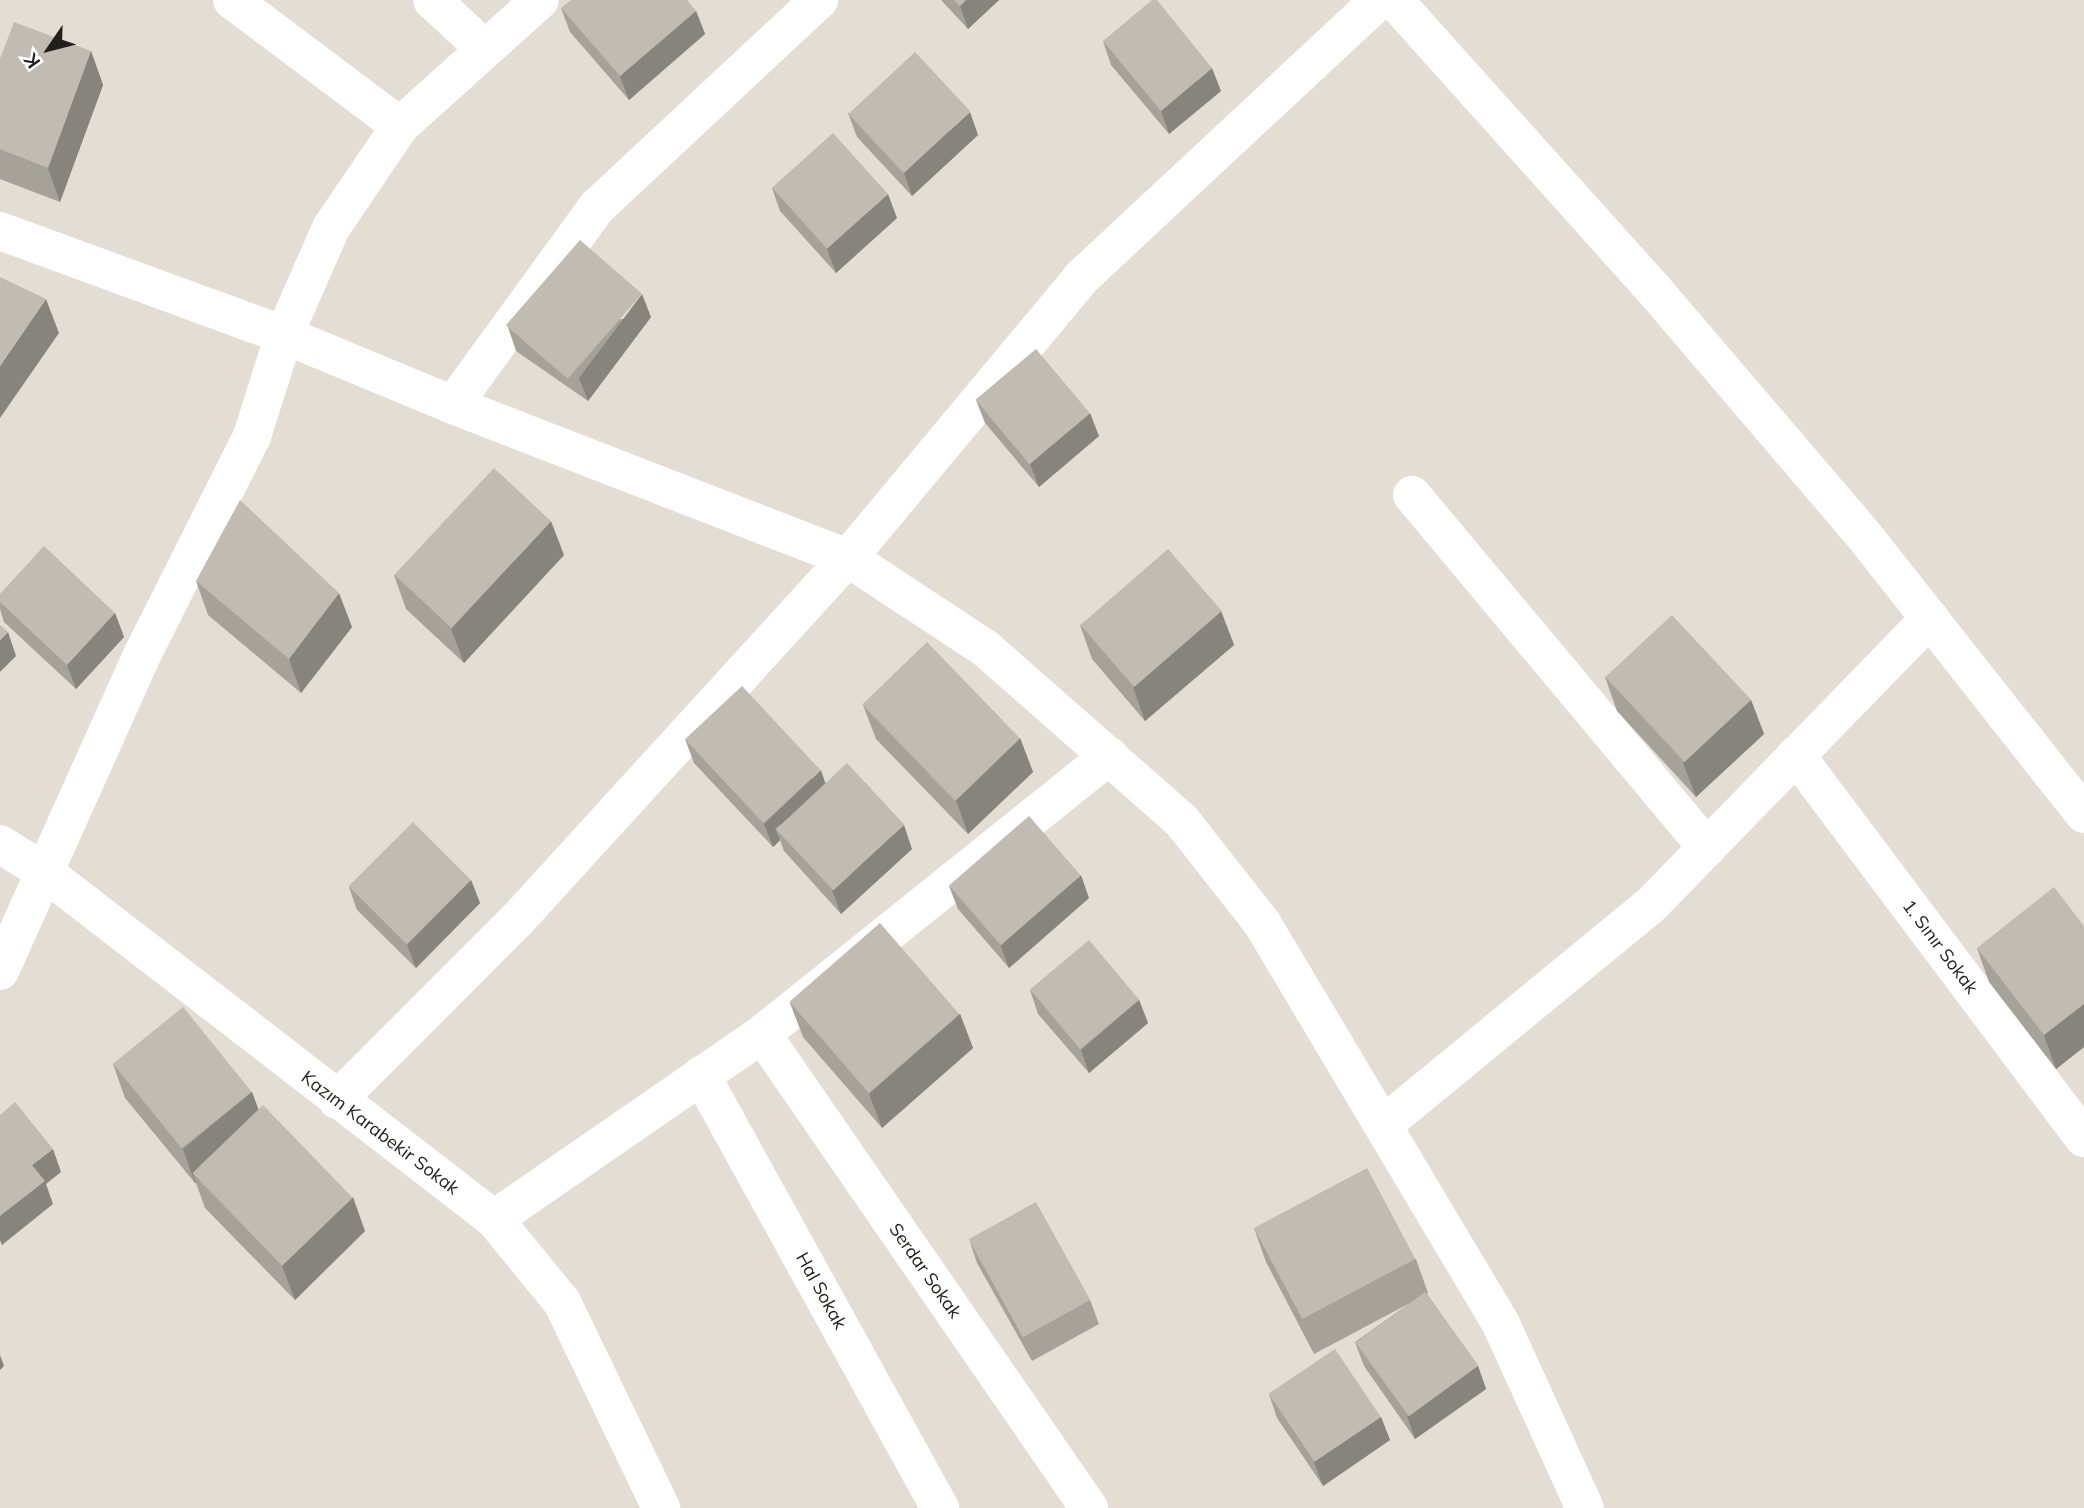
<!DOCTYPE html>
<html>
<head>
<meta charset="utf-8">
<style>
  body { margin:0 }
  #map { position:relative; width:2084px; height:1508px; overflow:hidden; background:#e4ddd4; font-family:Mulish,sans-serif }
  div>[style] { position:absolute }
  .minor>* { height:38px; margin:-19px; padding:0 19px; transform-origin:19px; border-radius:19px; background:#fff }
  .major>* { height:38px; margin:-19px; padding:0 19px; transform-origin:19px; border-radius:19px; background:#fff }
  .wall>* { inset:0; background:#a6a199 }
  .shaded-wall>* { inset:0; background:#87837d }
  .building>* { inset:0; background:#c1bbb2; transform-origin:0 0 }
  span { translate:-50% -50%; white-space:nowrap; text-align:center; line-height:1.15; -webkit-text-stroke:5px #fff; paint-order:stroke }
  .street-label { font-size:18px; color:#22201d }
  .north { position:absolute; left:14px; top:14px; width:70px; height:70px; -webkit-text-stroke:5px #fff; paint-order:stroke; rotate:235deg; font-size:19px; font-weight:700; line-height:28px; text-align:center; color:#22201d }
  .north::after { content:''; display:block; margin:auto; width:24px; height:32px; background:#22201d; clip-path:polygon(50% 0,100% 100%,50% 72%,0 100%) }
</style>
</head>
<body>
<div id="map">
  <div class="minor">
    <i style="left:232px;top:0;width:210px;rotate:36.9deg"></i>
    <i style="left:432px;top:0;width:72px;rotate:42.8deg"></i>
    <i style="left:1394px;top:0;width:392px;rotate:48.1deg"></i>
    <i style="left:1656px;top:292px;width:317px;rotate:49.5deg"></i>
    <i style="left:1862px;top:533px;width:358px;rotate:51.7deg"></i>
    <i style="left:453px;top:405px;width:245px;rotate:-54deg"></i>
    <i style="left:597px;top:207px;width:304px;rotate:-43deg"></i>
    <i style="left:1412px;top:495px;width:460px;rotate:50.1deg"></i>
    <i style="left:1796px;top:755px;width:479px;rotate:53.1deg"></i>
    <i style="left:0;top:844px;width:51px;rotate:32.1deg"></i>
    <i style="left:43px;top:871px;width:570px;rotate:37.65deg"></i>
    <i style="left:494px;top:1219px;width:107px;rotate:50.7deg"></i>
    <i style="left:562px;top:1302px;width:229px;rotate:64.3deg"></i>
    <i style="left:0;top:971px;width:342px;rotate:-65.8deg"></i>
    <i style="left:140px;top:659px;width:250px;rotate:-63.3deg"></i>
    <i style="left:252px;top:436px;width:106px;rotate:-72.4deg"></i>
    <i style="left:284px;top:335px;width:117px;rotate:-66.3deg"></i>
    <i style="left:331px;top:228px;width:123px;rotate:-55.9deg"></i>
    <i style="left:400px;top:126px;width:188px;rotate:-42deg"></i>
    <i style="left:762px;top:1034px;width:576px;rotate:55.4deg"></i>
    <i style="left:701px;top:1075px;width:495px;rotate:61.1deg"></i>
    <i style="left:337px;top:1100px;width:255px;rotate:-45deg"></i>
    <i style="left:517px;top:920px;width:491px;rotate:-47.6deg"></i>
    <i style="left:848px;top:558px;width:364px;rotate:-50.2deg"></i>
    <i style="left:1081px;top:278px;width:408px;rotate:-43deg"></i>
    <i style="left:1383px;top:1125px;width:347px;rotate:-39.4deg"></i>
    <i style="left:1651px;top:905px;width:400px;rotate:-45.8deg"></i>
    <i style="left:494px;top:1219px;width:326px;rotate:-34.6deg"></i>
    <i style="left:762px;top:1034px;width:445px;rotate:-38.7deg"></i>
  </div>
  <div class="major">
    <i style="left:0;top:231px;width:302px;rotate:20.1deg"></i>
    <i style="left:284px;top:335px;width:183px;rotate:22.5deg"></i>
    <i style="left:453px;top:405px;width:424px;rotate:21.2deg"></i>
    <i style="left:848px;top:558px;width:164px;rotate:33.3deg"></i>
    <i style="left:985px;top:648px;width:261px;rotate:41.3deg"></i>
    <i style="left:1181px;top:820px;width:131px;rotate:51.8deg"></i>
    <i style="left:1262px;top:923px;width:467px;rotate:59.2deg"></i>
    <i style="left:1501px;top:1324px;width:202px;rotate:65.5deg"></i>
  </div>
  <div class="wall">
    <i style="clip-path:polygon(941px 0,999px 0,968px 29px)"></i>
    <i style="clip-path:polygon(561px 8px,696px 11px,705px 34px,629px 100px,570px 32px)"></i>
    <i style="clip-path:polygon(1103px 41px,1221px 91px,1169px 134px,1111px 65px)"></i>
    <i style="clip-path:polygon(91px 51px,103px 85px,60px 202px,0 179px,0 59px)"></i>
    <i style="clip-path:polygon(848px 113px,978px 135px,912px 196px,857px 137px)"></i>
    <i style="clip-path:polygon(772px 188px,897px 218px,836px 273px,780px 211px)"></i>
    <i style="clip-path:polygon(651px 317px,588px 401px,516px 351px,508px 327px)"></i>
    <i style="clip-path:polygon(976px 400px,1099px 436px,1039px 487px,985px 423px)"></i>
    <i style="clip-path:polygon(564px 555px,464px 663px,406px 609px,394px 575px)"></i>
    <i style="clip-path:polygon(196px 581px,352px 627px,301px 693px,208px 615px)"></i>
    <i style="clip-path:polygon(0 594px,115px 613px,124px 637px,76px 689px,4px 622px,0 609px)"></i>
    <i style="clip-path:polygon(1221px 611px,1234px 645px,1145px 721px,1092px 659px,1080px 625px)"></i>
    <i style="clip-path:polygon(1605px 677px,1751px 700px,1764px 734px,1696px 797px,1617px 711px)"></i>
    <i style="clip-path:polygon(863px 705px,1020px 738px,1033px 772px,968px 834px,876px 739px)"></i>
    <i style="clip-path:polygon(685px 739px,825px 782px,912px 849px,841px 914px,784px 851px,780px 840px,773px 847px,694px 763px)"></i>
    <i style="clip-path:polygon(471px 880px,480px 903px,416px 968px,357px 910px,349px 887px)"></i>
    <i style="clip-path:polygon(949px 886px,1089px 898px,1009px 968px,958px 909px)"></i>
    <i style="clip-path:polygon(2084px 926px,2084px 1047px,2056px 1069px,1989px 982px,1977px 948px)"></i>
    <i style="clip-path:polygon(1030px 990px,1139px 1000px,1148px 1023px,1089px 1073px,1038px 1014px)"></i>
    <i style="clip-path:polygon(790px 1003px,960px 1014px,973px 1048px,882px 1128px,803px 1037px)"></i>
    <i style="clip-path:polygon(113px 1064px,252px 1092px,259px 1110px,365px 1231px,295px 1300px,205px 1208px,196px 1183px,195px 1183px,125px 1098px)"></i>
    <i style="clip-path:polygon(1254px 1228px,1416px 1259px,1428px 1293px,1427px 1294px,1478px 1366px,1486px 1389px,1415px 1439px,1364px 1366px,1355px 1342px,1410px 1303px,1314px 1354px,1266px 1262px)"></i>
    <i style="clip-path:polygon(969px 1239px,1090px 1300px,1099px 1324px,1032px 1361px,977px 1263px)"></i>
    <i style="clip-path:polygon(1269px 1394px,1381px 1417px,1390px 1440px,1323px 1486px,1277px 1418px)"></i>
  </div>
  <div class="shaded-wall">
    <i style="clip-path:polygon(966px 0,999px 0,968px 29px,960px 6px)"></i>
    <i style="clip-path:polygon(696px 11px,705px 34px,629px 100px,620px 76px)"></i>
    <i style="clip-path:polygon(91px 51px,103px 85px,60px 202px,48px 168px)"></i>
    <i style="clip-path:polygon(1212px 68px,1221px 91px,1169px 134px,1161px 111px)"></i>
    <i style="clip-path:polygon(970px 112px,978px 135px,912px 196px,904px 173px)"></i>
    <i style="clip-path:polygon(888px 194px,897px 218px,836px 273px,827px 249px)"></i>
    <i style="clip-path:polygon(642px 294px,651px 317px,588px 401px,579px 378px)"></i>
    <i style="clip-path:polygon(46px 299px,59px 333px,0 418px,0 366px)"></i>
    <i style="clip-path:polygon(1090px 413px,1099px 436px,1039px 487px,1030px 464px)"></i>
    <i style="clip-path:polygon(551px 521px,564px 555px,464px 663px,451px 629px)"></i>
    <i style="clip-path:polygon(339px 593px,352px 627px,301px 693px,289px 659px)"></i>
    <i style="clip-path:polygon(1221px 611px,1234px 645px,1145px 721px,1133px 687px)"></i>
    <i style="clip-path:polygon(115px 613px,124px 637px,76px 689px,67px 665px)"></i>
    <i style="clip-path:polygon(8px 632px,16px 656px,0 672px,0 640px)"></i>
    <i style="clip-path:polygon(1751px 700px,1764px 734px,1696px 797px,1683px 763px)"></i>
    <i style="clip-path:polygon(1020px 738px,1033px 772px,968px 834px,956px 800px)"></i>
    <i style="clip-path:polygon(821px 770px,829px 794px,775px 828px,780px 840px,773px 847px,764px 824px)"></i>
    <i style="clip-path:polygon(904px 825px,912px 849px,841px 914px,832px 890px)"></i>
    <i style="clip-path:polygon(1081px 875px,1089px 898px,1009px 968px,1000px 944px)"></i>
    <i style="clip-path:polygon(471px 880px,480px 903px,416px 968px,407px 945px)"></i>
    <i style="clip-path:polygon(1139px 1000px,1148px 1023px,1089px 1073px,1081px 1050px)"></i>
    <i style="clip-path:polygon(2084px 1004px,2084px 1047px,2056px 1069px,2044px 1035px)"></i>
    <i style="clip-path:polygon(960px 1014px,973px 1048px,882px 1128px,869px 1094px)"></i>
    <i style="clip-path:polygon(252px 1092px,264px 1126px,193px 1174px,196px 1183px,195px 1183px,183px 1149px)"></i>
    <i style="clip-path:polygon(53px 1149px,61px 1172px,46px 1184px,53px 1204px,2px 1245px,0 1240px,0 1216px,32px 1165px)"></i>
    <i style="clip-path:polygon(353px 1197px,365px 1231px,295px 1300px,282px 1266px)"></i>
    <i style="clip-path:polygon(0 1355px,4px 1366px,0 1370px)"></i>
    <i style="clip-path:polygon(1478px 1366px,1486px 1389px,1415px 1439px,1407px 1416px)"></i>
    <i style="clip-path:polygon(1381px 1417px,1390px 1440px,1323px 1486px,1314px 1462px)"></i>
  </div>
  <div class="building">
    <i style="clip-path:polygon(571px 0,687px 0,696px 11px,620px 76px,561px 8px)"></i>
    <i style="clip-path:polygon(954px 0,966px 0,960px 6px)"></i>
    <i style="clip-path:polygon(1152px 0,1157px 0,1212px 68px,1161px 111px,1103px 41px)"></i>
    <i style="clip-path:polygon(14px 22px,91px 51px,48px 168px,0 149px,0 59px)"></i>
    <i style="left:915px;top:52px;width:81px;height:91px;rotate:47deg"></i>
    <i style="left:833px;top:133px;width:82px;height:82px;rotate:48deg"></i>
    <i style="left:580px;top:240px;width:82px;height:113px;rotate:41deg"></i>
    <i style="clip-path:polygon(0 277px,46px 299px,0 366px)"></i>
    <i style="left:1036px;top:349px;width:84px;height:79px;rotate:50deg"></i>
    <i style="left:494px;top:468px;width:78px;height:146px;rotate:43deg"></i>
    <i style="clip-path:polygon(240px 500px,339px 593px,289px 659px,196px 581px)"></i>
    <i style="clip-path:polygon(44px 546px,115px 613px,67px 665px,0 602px,0 594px)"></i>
    <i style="left:1168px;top:549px;width:82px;height:116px;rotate:49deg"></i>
    <i style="left:1672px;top:615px;width:116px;height:91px;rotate:47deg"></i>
    <i style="clip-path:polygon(0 625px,8px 632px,0 640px)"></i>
    <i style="left:927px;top:642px;width:134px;height:90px;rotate:46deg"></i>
    <i style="left:742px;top:686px;width:115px;height:78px;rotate:47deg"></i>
    <i style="left:847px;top:763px;width:84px;height:97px;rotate:47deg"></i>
    <i style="left:1029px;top:816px;width:79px;height:106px;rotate:49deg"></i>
    <i style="left:413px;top:822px;width:82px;height:91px;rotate:45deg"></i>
    <i style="clip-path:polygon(2054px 887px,2084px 926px,2084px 1004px,2044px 1035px,1977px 948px)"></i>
    <i style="left:880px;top:923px;width:121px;height:120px;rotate:49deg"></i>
    <i style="left:1089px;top:940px;width:78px;height:77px;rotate:50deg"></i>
    <i style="left:183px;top:1007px;width:109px;height:90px;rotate:51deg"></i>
    <i style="clip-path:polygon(15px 1102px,53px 1149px,32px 1165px,45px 1181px,0 1216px,0 1115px)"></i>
    <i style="left:263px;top:1105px;width:129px;height:98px;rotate:46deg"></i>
    <i style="left:1367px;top:1168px;width:103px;height:128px;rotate:62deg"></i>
    <i style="left:1036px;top:1202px;width:112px;height:77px;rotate:61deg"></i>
    <i style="left:1425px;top:1292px;width:91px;height:86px;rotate:54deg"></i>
    <i style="left:1335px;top:1349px;width:82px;height:80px;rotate:56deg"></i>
  </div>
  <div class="street-label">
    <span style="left:1940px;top:947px;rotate:53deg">1. Sınır Sokak</span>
    <span style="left:380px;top:1133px;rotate:37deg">Kazım Karabekir Sokak</span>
    <span style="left:925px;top:1271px;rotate:55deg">Serdar Sokak</span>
    <span style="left:821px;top:1291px;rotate:61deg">Hal Sokak</span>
  </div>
  <div class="north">K</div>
</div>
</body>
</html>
